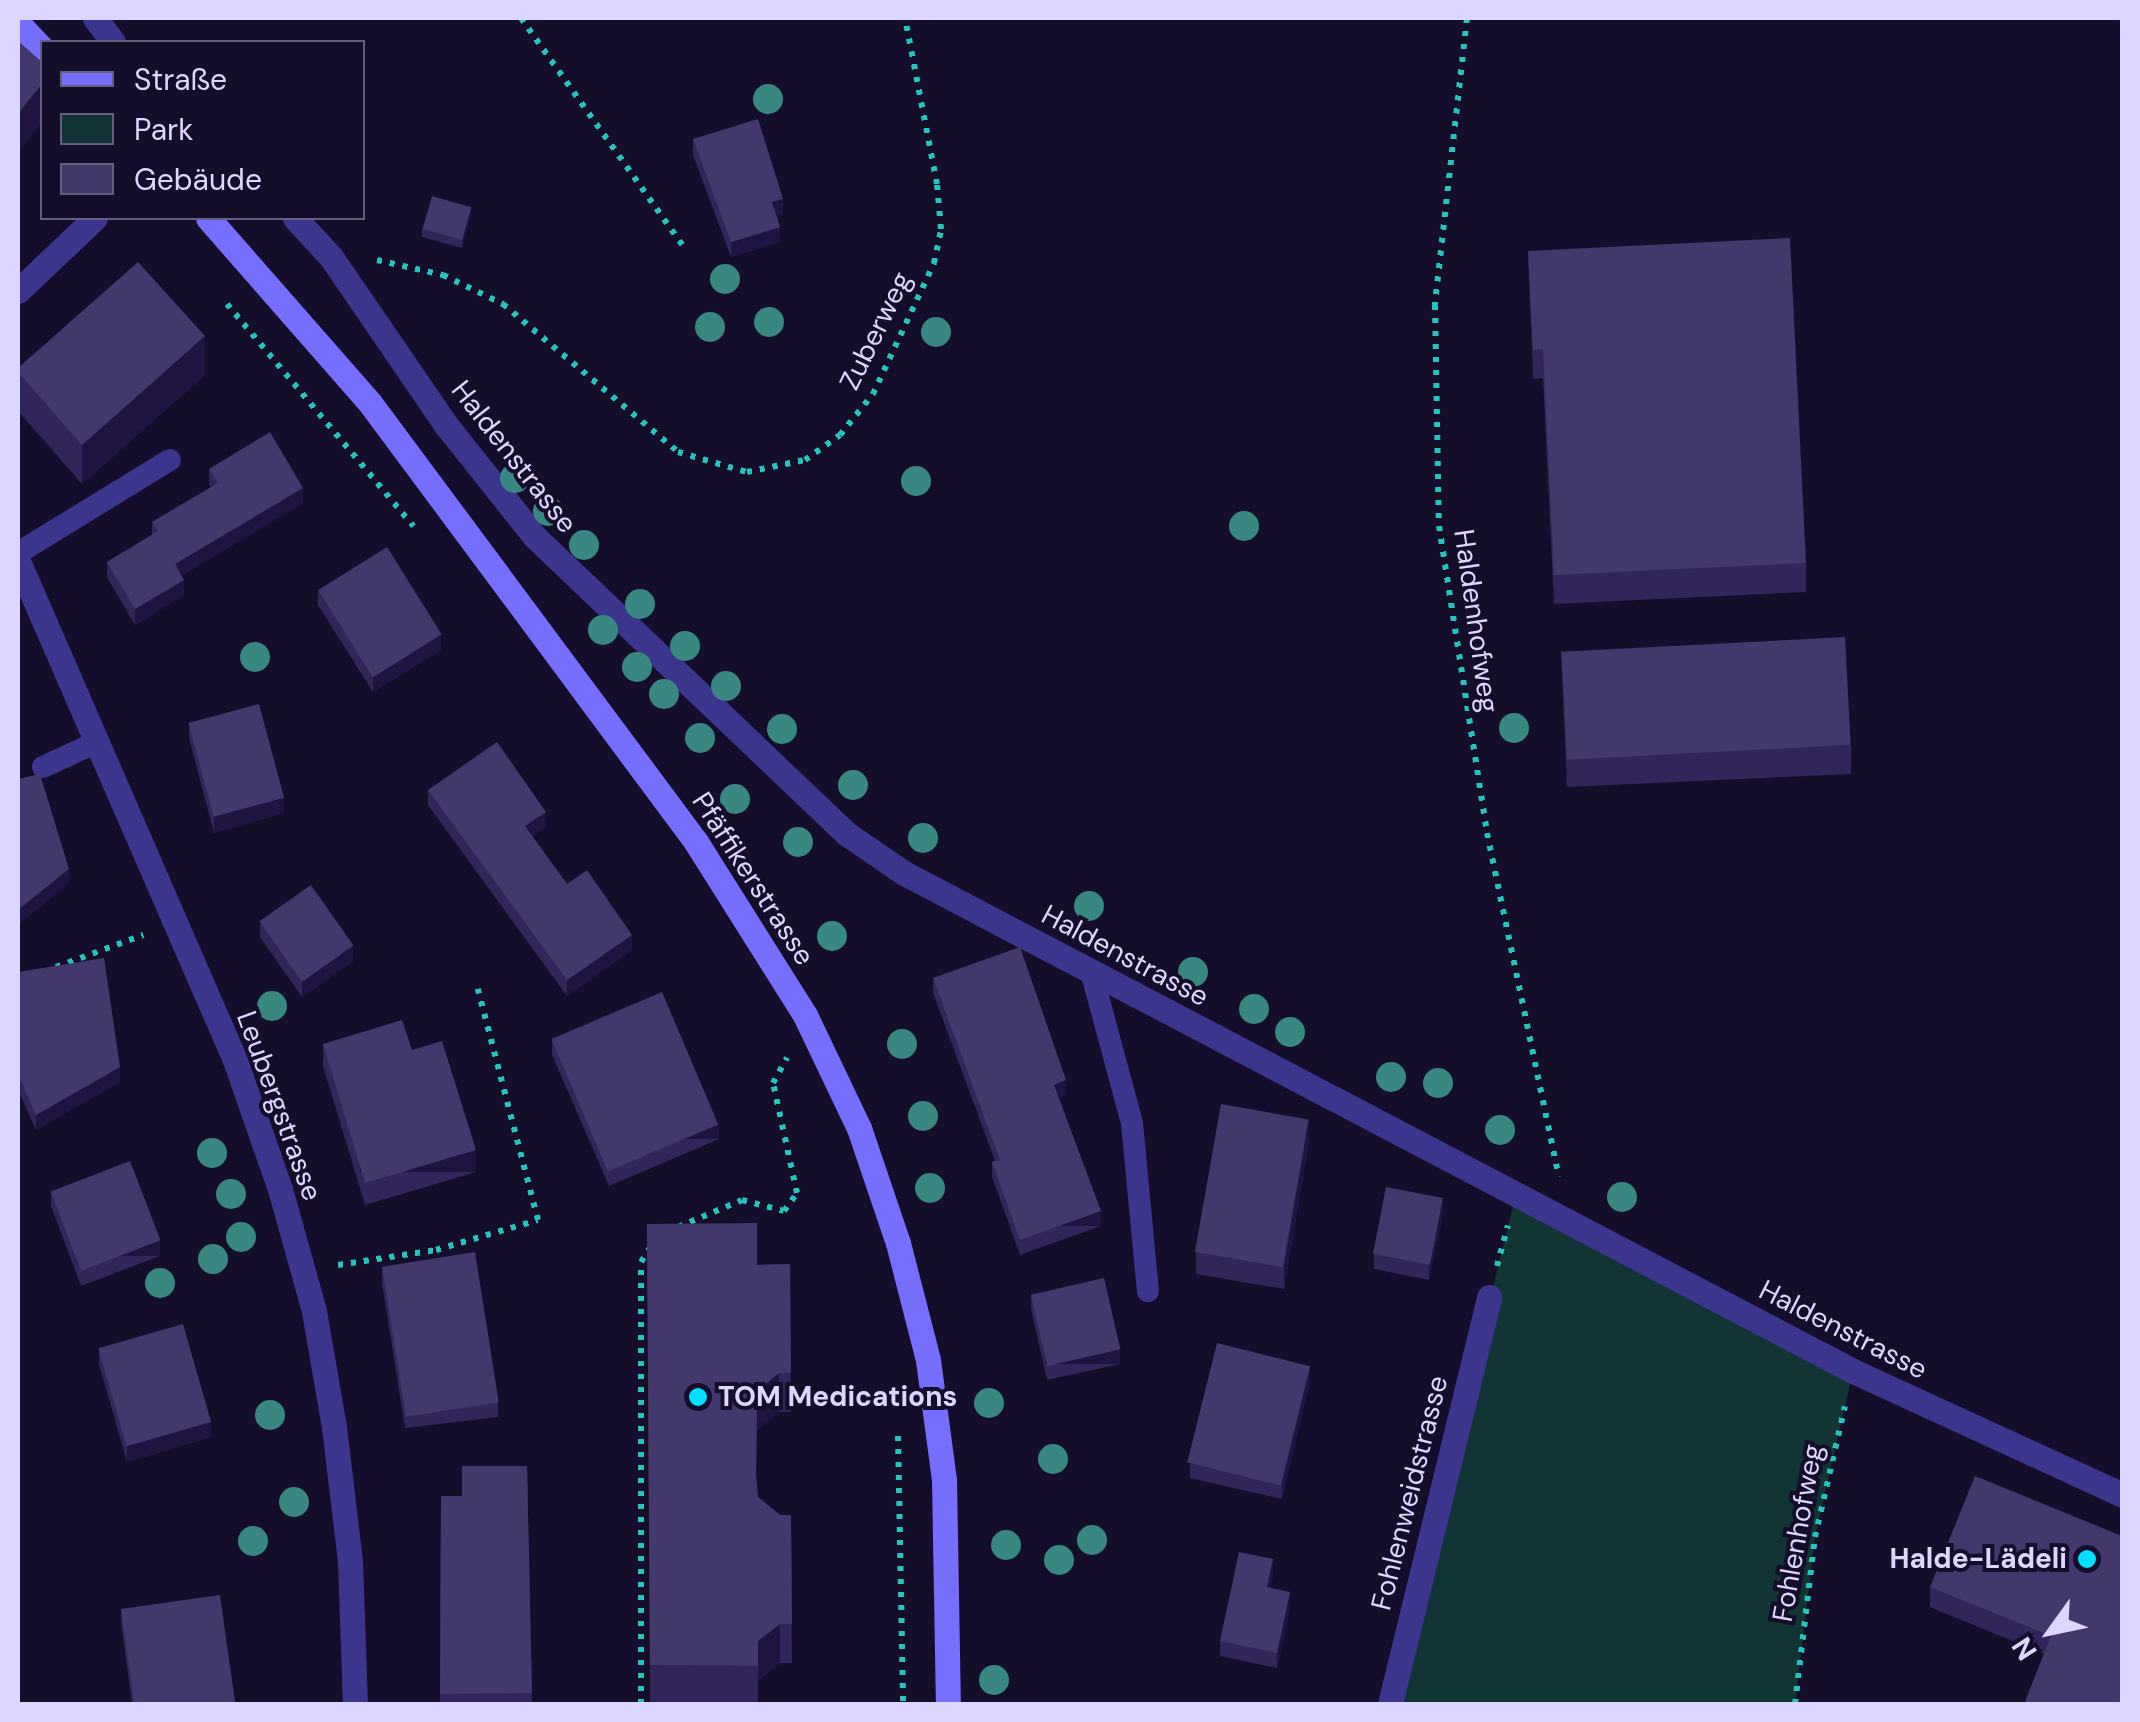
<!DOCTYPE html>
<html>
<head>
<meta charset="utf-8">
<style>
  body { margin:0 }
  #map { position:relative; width:2140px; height:1722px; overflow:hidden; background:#140e2a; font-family:"DM Sans",sans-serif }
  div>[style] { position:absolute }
  .green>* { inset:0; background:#113534 }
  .path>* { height:6px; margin-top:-3px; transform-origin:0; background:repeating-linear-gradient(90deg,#25c5bf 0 5px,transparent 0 13px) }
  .service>* { height:22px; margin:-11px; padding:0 11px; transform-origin:11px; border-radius:11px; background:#3b358d }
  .minor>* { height:25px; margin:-12.5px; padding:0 12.5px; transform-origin:12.5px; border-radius:12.5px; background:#3b358d }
  .tertiary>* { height:25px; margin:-12.5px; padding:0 12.5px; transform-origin:12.5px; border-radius:12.5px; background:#3b358d }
  .secondary>* { height:25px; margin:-12.5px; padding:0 12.5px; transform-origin:12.5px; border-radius:12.5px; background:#766eff }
  .trees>* { width:30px; height:30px; margin:-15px; border-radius:50%; background:#398781 }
  .wall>* { inset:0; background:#312559 }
  .shaded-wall>* { inset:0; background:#1e143f; transform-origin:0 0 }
  .building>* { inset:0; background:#43386b; transform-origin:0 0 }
  .dots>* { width:28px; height:28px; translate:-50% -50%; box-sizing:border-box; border:5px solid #140e2a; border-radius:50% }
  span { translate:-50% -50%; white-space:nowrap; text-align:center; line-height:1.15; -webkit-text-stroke:8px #140e2a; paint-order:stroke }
  .street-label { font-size:28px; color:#ddd7ff }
  .poi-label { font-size:28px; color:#ddd7ff; font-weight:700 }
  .left { translate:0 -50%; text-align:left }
  .right { translate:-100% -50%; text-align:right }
  .frame { position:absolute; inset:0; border:20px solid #ddd7ff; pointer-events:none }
  .legend { position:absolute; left:40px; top:40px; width:325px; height:180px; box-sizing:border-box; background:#140e2a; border:2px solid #645e7f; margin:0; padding:12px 18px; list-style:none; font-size:30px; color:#ddd7ff }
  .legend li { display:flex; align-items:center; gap:20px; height:50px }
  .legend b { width:50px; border:2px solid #645e7f }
  .north { position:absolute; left:2000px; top:1582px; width:100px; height:100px; -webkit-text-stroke:8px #140e2a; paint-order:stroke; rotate:237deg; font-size:28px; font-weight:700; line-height:40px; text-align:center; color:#ddd7ff }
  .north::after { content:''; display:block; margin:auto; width:35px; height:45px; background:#ddd7ff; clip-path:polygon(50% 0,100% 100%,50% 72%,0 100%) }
</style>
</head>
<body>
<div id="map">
  <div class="green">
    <i style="clip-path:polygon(1516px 1194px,1853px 1371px,1815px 1537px,1795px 1704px,1390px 1704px)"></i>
  </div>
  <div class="path">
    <i style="left:521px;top:18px;width:285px;rotate:54.6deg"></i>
    <i style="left:1467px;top:18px;width:289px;rotate:96.4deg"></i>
    <i style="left:1435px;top:305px;width:221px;rotate:89deg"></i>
    <i style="left:1439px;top:526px;width:311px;rotate:81.1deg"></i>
    <i style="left:1487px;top:833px;width:351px;rotate:78.2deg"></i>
    <i style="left:377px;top:260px;width:68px;rotate:12.8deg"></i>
    <i style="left:443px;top:275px;width:67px;rotate:25.8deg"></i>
    <i style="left:503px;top:304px;width:229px;rotate:40.2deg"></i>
    <i style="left:678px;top:452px;width:72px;rotate:16.2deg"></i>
    <i style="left:747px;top:472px;width:59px;rotate:-11.7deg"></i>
    <i style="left:805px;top:460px;width:43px;rotate:-35.5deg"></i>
    <i style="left:840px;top:435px;width:53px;rotate:-51.2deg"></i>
    <i style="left:873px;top:394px;width:145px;rotate:-65deg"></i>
    <i style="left:934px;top:263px;width:35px;rotate:-78deg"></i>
    <i style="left:941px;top:229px;width:45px;rotate:-95.1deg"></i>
    <i style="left:937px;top:184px;width:169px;rotate:-100.9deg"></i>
    <i style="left:227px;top:304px;width:290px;rotate:50deg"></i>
    <i style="left:56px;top:967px;width:93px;rotate:-20.2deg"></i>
    <i style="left:678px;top:1227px;width:69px;rotate:-22.9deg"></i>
    <i style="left:742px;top:1200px;width:43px;rotate:14.7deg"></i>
    <i style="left:784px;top:1211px;width:22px;rotate:-54deg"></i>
    <i style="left:797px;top:1193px;width:113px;rotate:-102.3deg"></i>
    <i style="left:773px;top:1083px;width:29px;rotate:-61deg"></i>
    <i style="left:338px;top:1265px;width:99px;rotate:-8.7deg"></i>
    <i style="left:436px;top:1250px;width:106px;rotate:-16.4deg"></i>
    <i style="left:538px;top:1220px;width:239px;rotate:-104.6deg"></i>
    <i style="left:1497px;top:1266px;width:42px;rotate:-75deg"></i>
    <i style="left:898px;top:1436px;width:268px;rotate:88.9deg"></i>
    <i style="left:641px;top:1704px;width:442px;rotate:-90deg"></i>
    <i style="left:641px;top:1262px;width:19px;rotate:-58deg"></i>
    <i style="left:1795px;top:1704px;width:168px;rotate:-83.2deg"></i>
    <i style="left:1815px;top:1537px;width:134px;rotate:-77.1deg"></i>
  </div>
  <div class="service">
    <i style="left:18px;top:553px;width:178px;rotate:-31.5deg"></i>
    <i style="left:43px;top:767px;width:60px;rotate:-24.8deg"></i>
    <i style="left:1091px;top:971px;width:157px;rotate:74.9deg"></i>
    <i style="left:1132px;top:1123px;width:169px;rotate:84.6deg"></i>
  </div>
  <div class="minor">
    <i style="left:95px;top:18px;width:30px;rotate:53deg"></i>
    <i style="left:295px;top:218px;width:53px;rotate:47.3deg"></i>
    <i style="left:331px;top:257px;width:204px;rotate:55.6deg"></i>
    <i style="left:446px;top:425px;width:143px;rotate:51.5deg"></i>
    <i style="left:535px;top:537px;width:431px;rotate:43.6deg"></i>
    <i style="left:847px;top:834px;width:69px;rotate:34.4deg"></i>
    <i style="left:904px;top:873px;width:1072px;rotate:27.69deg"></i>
    <i style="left:1853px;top:1371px;width:296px;rotate:24.7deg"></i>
    <i style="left:18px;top:561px;width:544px;rotate:66.5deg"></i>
    <i style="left:235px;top:1060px;width:137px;rotate:70.8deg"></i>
    <i style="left:280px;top:1189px;width:127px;rotate:74.4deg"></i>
    <i style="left:314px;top:1311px;width:118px;rotate:80.2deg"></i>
    <i style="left:334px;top:1427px;width:135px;rotate:83.2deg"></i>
    <i style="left:350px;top:1561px;width:143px;rotate:88deg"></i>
    <i style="left:1390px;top:1704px;width:419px;rotate:-76.3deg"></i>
  </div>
  <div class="tertiary">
    <i style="left:18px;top:291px;width:106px;rotate:-43.5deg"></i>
  </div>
  <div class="secondary">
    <i style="left:18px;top:23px;width:35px;rotate:47deg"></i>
    <i style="left:208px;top:218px;width:246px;rotate:48.8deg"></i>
    <i style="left:370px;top:403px;width:547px;rotate:53.4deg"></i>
    <i style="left:696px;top:842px;width:204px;rotate:57.8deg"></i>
    <i style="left:805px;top:1015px;width:125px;rotate:64.5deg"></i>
    <i style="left:859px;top:1128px;width:121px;rotate:71.3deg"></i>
    <i style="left:898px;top:1243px;width:121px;rotate:75.6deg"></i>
    <i style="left:928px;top:1360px;width:121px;rotate:82.4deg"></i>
    <i style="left:944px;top:1480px;width:224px;rotate:89deg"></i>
  </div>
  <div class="trees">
    <i style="left:768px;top:99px"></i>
    <i style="left:725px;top:279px"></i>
    <i style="left:769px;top:322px"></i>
    <i style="left:710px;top:327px"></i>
    <i style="left:936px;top:332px"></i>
    <i style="left:515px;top:478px"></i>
    <i style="left:916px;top:481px"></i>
    <i style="left:548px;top:511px"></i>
    <i style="left:1244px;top:526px"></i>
    <i style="left:584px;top:545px"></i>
    <i style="left:640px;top:604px"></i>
    <i style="left:603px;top:630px"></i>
    <i style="left:685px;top:646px"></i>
    <i style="left:255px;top:657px"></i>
    <i style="left:637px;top:667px"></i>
    <i style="left:726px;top:686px"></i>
    <i style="left:664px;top:694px"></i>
    <i style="left:1514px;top:728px"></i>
    <i style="left:782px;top:729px"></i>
    <i style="left:700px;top:738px"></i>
    <i style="left:853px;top:785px"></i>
    <i style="left:735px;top:799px"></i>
    <i style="left:923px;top:838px"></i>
    <i style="left:798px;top:842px"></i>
    <i style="left:1089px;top:906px"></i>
    <i style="left:832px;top:936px"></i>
    <i style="left:1193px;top:972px"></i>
    <i style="left:272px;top:1006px"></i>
    <i style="left:1254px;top:1009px"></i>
    <i style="left:1290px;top:1032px"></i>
    <i style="left:902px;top:1044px"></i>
    <i style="left:1391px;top:1077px"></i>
    <i style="left:1438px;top:1083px"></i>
    <i style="left:923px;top:1116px"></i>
    <i style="left:1500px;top:1130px"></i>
    <i style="left:212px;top:1153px"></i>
    <i style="left:930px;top:1188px"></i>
    <i style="left:231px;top:1194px"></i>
    <i style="left:1622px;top:1197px"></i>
    <i style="left:241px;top:1237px"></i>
    <i style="left:213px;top:1259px"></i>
    <i style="left:160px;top:1283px"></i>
    <i style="left:989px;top:1403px"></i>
    <i style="left:270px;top:1415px"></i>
    <i style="left:1053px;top:1459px"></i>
    <i style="left:294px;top:1502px"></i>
    <i style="left:1092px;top:1540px"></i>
    <i style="left:253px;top:1541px"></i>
    <i style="left:1006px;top:1545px"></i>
    <i style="left:1059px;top:1560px"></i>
    <i style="left:994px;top:1680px"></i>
  </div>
  <div class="wall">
    <i style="clip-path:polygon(693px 139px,783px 214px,777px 216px,780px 242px,731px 257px,693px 155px)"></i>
    <i style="clip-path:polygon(471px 215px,462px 248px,422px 237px,422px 229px)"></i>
    <i style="clip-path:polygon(1528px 251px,1806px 563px,1806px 592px,1554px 604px,1543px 378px,1533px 379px)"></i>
    <i style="clip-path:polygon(18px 368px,205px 375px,82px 484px,18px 411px)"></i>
    <i style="clip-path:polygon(209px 469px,303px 503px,181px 576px,184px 595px,135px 625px,107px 577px,107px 562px,152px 535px,152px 522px,211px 487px,209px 484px)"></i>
    <i style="clip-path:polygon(318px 590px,441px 650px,373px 692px,318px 605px)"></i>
    <i style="clip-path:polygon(1561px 651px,1851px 745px,1851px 774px,1567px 787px)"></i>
    <i style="clip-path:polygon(189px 723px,284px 813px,214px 833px,189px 738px)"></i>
    <i style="clip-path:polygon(428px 790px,546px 827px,532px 836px,567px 884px,632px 950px,567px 996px,428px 805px)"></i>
    <i style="clip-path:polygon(260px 922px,353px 961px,302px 997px,260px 937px)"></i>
    <i style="clip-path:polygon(18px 972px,120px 1082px,36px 1130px,18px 1090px)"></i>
    <i style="clip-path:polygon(933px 978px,1066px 1095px,1059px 1098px,1101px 1226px,1020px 1255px,992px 1177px,992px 1162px,995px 1161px,933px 993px)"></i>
    <i style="clip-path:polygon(552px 1040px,719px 1139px,609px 1186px,552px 1055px)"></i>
    <i style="clip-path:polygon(323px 1044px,412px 1050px,476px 1172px,365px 1205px,323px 1066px)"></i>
    <i style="clip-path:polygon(1309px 1141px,1284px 1289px,1196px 1274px,1196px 1252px)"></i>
    <i style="clip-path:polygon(51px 1191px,160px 1256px,81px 1286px,51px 1206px)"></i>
    <i style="clip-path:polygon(1443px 1214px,1429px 1280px,1374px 1269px,1374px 1254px)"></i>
    <i style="clip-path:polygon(647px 1224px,757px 1265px,790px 1264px,791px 1412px,779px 1412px,757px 1430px,756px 1477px,758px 1497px,780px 1515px,791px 1515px,792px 1663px,780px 1663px,758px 1681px,758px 1704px,650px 1704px)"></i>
    <i style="clip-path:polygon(382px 1268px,498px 1402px,498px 1417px,405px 1428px,382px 1283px)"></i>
    <i style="clip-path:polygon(1031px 1294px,1120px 1364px,1047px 1380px,1031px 1309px)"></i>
    <i style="clip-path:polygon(99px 1349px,211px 1437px,127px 1462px,99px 1364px)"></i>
    <i style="clip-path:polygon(1310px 1381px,1282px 1499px,1190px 1478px,1190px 1463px)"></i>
    <i style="clip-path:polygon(527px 1466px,532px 1704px,440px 1704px,441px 1496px,462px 1496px)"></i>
    <i style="clip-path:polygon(2122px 1536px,2044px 1654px,1930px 1607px,1930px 1587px)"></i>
    <i style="clip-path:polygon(1273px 1574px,1270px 1588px,1290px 1607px,1277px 1668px,1220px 1656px,1220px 1641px)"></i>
    <i style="clip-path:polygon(121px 1608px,235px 1704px,132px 1704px,121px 1623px)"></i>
  </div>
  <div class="shaded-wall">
    <i style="clip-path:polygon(42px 84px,42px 123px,18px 153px,18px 114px)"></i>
    <i style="clip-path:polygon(783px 199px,783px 214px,772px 218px,772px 202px)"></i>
    <i style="clip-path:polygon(471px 207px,471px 215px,462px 248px,462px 240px)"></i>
    <i style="clip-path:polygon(780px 227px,780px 242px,731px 257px,731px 242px)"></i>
    <i style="clip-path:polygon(205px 336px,205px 375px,82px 484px,82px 445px)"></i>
    <i style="clip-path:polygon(303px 488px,303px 503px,175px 580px,175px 564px)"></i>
    <i style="clip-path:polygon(184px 580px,184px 595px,135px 625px,135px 609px)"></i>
    <i style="clip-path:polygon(441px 635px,441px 650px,373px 692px,373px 677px)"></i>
    <i style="clip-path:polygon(284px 798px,284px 813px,214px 833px,214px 817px)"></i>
    <i style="clip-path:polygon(546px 812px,546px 827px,525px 841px,525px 826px)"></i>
    <i style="clip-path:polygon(69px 869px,69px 884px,18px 925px,18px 910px)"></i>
    <i style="clip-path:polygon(632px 935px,632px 950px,567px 996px,567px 980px)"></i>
    <i style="clip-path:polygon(353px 946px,353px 961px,302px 997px,302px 982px)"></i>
    <i style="clip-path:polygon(120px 1067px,120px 1082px,36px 1130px,36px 1115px)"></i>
    <i style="clip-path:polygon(1066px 1080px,1066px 1095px,1054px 1100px,1054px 1085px)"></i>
    <i style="clip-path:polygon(1309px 1119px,1309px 1141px,1284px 1289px,1284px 1267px)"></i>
    <i style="left:719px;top:1124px;width:15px;height:120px;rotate:90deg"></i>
    <i style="left:476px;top:1150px;width:22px;height:116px;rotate:90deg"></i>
    <i style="clip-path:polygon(1443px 1198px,1443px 1214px,1429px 1280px,1429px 1265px)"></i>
    <i style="left:1101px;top:1211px;width:15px;height:86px;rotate:90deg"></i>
    <i style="left:160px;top:1241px;width:15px;height:85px;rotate:90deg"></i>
    <i style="left:1120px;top:1349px;width:15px;height:75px;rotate:90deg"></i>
    <i style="clip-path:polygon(1310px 1366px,1310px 1381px,1282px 1499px,1282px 1484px)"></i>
    <i style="clip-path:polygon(779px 1373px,779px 1412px,757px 1430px,757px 1391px)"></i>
    <i style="clip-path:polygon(211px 1422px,211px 1437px,127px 1462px,127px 1446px)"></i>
    <i style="left:20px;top:1452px;width:15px;height:2px;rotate:90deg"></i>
    <i style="clip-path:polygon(1273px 1559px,1273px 1574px,1267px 1602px,1267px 1587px)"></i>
    <i style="clip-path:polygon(1290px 1592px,1290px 1607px,1277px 1668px,1277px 1653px)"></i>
    <i style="clip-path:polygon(780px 1624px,780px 1663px,758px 1681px,758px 1704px,758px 1641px)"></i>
  </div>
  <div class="building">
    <i style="clip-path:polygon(18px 41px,42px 62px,42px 84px,18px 114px)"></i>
    <i style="clip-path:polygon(758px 119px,783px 199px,772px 202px,780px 227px,731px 242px,693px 139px)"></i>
    <i style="left:432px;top:196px;width:41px;height:34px;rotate:16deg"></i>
    <i style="clip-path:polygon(1790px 238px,1806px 563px,1554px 575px,1543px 349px,1533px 350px,1528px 251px)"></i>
    <i style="clip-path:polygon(138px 262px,205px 336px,82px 445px,18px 372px,18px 368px)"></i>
    <i style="clip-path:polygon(270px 432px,303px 488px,175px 564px,184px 580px,135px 609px,107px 562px,158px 531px,152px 522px,218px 483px,209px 469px)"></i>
    <i style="left:387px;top:547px;width:103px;height:81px;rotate:58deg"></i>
    <i style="left:1845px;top:637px;width:108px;height:284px;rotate:87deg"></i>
    <i style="left:259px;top:704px;width:97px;height:73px;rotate:75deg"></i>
    <i style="clip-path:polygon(497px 742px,546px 812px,525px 826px,567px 884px,587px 870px,632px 935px,567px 980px,428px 790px)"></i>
    <i style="clip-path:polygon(40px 774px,69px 869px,18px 910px,18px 779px)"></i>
    <i style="left:311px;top:885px;width:74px;height:63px;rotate:55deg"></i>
    <i style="clip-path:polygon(1020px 947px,1066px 1080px,1054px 1085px,1101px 1211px,1020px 1240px,992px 1162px,1000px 1160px,933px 978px)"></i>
    <i style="clip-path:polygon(104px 958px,120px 1067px,36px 1115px,18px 1074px,18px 972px)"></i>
    <i style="left:662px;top:992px;width:144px;height:120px;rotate:67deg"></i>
    <i style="clip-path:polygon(402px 1020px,412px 1050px,442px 1041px,476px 1150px,365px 1183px,323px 1044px)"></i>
    <i style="left:1221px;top:1104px;width:89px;height:150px;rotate:10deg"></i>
    <i style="left:130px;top:1161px;width:85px;height:85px;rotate:69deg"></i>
    <i style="left:1386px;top:1187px;width:58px;height:68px;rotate:11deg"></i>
    <i style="clip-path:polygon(757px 1223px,757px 1265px,790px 1264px,791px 1373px,779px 1373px,757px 1391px,756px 1474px,758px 1497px,780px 1515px,791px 1515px,792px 1624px,780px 1624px,758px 1641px,758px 1666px,650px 1665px,647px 1224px)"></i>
    <i style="left:475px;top:1252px;width:152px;height:94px;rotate:81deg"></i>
    <i style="left:1104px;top:1278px;width:73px;height:75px;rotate:77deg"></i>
    <i style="left:183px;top:1324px;width:102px;height:88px;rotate:74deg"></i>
    <i style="left:1217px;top:1343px;width:96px;height:123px;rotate:14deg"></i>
    <i style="clip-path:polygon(462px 1466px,527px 1466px,532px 1693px,440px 1694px,441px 1496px,462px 1496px)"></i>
    <i style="clip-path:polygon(1975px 1476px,2122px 1536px,2122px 1704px,2024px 1704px,2051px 1636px,1930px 1587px)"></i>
    <i style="clip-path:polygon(1239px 1552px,1273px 1559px,1267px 1587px,1290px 1592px,1277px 1653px,1220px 1641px)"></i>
    <i style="left:220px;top:1595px;width:110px;height:100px;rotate:82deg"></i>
  </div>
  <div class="dots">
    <i style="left:698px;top:1397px;background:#03dfff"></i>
    <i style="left:2087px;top:1559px;background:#03dfff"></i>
  </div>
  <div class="street-label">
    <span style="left:876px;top:331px;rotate:-64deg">Zuberweg</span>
    <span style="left:514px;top:457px;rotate:52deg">Haldenstrasse</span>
    <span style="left:1476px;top:621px;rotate:82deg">Haldenhofweg</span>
    <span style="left:753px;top:879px;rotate:57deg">Pfäffikerstrasse</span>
    <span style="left:1125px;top:956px;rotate:28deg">Haldenstrasse</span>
    <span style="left:279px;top:1106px;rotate:70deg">Leubergstrasse</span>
    <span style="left:1843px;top:1330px;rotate:27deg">Haldenstrasse</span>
    <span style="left:1410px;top:1493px;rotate:-76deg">Fohlenweidstrasse</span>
    <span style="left:1798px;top:1533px;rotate:-80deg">Fohlenhofweg</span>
  </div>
  <div class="poi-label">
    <span class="left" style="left:718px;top:1397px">TOM Medications</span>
    <span class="right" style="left:2067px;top:1559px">Halde-Lädeli</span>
  </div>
  <div class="frame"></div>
  <ul class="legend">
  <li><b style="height:12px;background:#766eff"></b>Straße</li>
  <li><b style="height:28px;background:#113534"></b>Park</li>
  <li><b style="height:28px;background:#43386b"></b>Gebäude</li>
  </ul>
  <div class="north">N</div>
</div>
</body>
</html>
